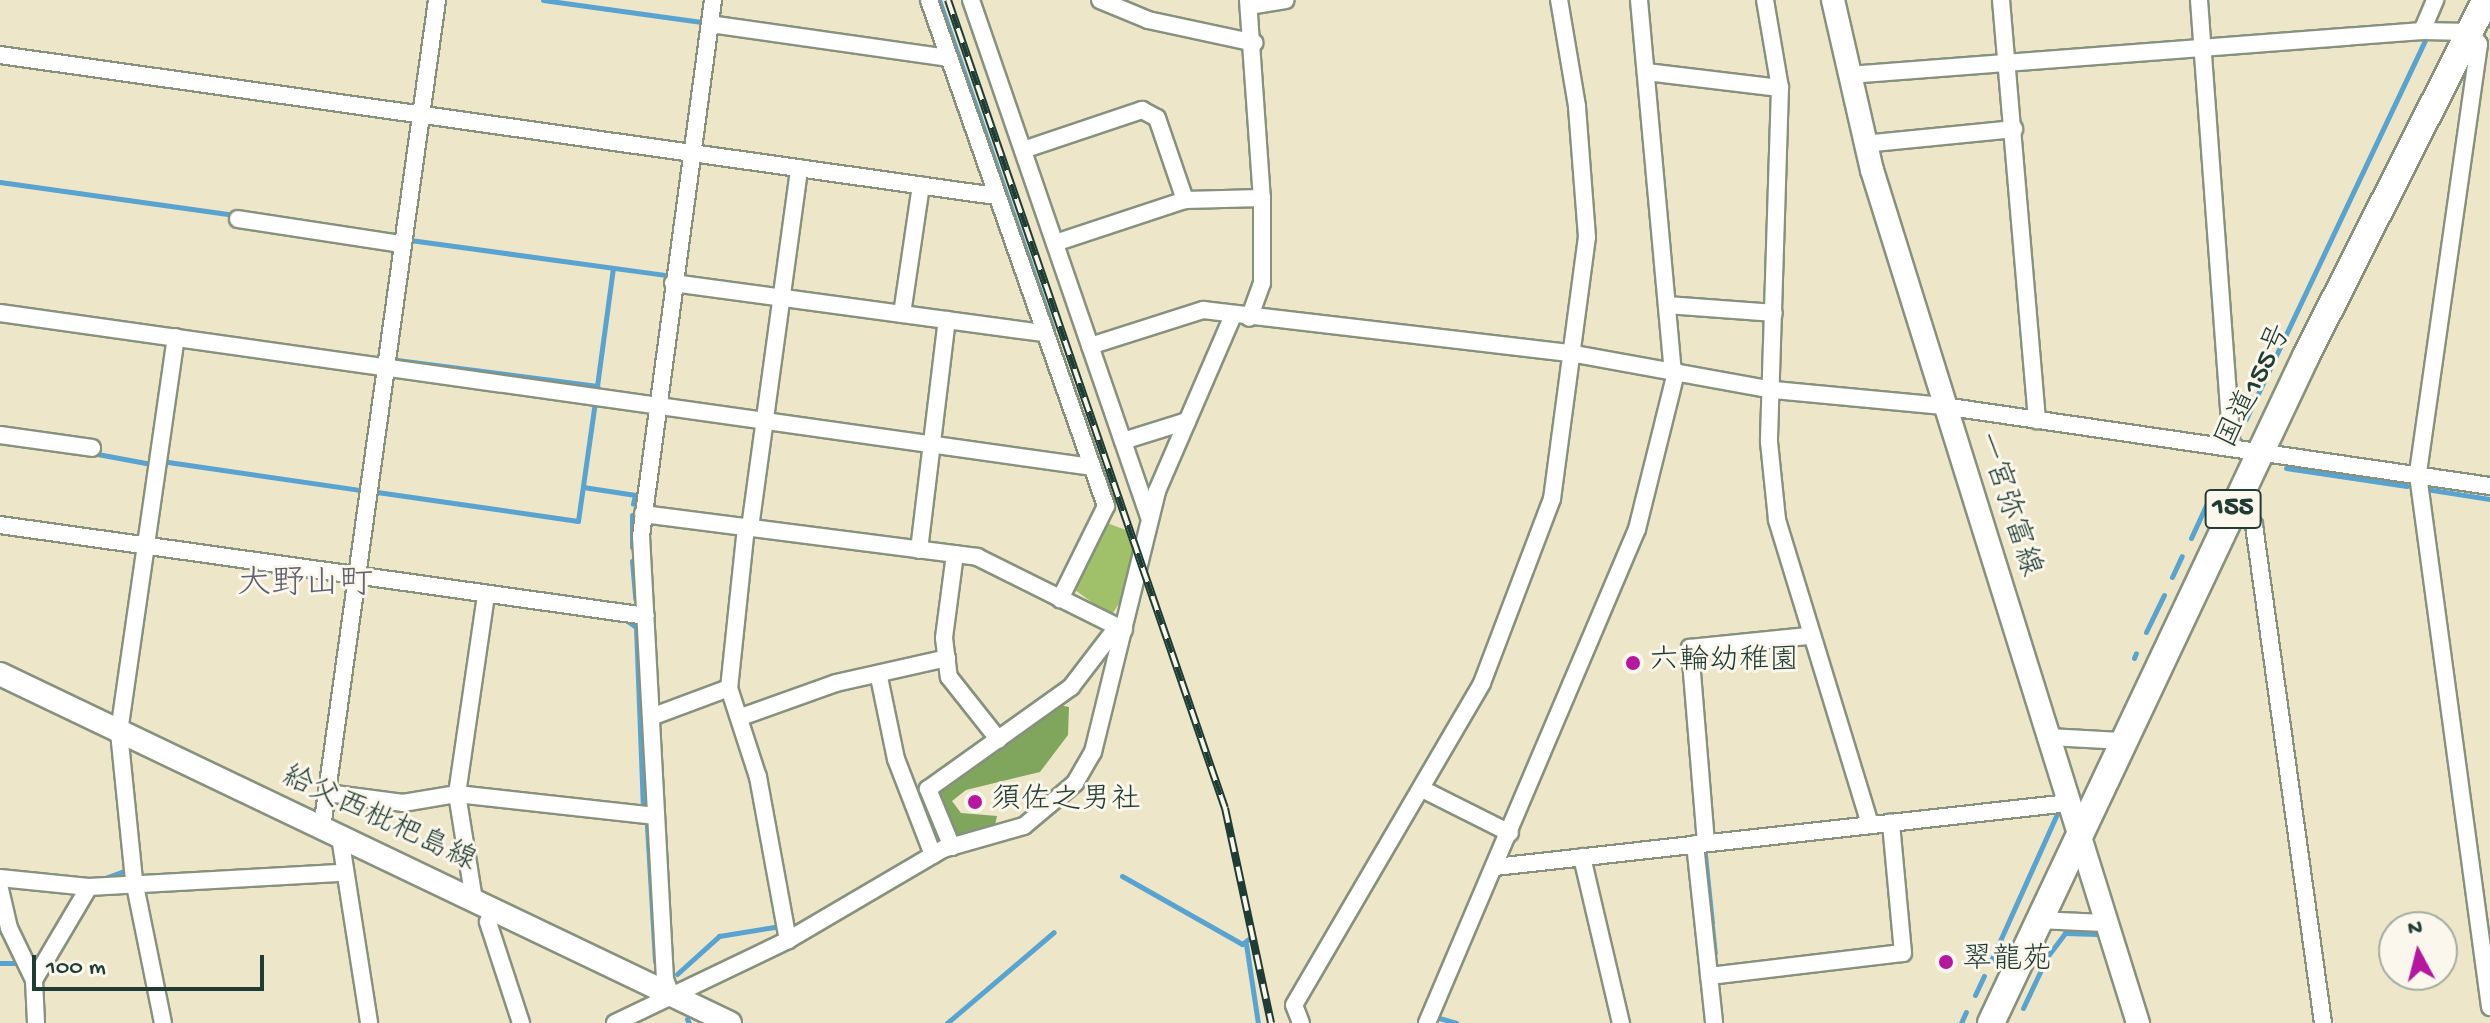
<!DOCTYPE html>
<html>
<head>
<meta charset="utf-8">
<style>
  body { margin:0 }
  #map { position:relative; width:2490px; height:1023px; overflow:hidden; background:#eee6c9; font-family:"Gochi Hand","Klee One",sans-serif }
  div>[style] { position:absolute }
  .green>* { inset:0; background:#a0c069 }
  .forest>* { inset:0; background:#80a65d }
  .stream>* { height:5px; margin:-2.5px; padding:0 2.5px; transform-origin:2.5px; border-radius:2.5px; background:#58a3d0 }
  .roads { filter:drop-shadow(2px 0 #86927e) drop-shadow(-2px 0 #86927e) drop-shadow(0 2px #86927e) drop-shadow(0 -2px #86927e) }
  .minor>* { height:16px; margin:-8px; padding:0 8px; transform-origin:8px; border-radius:8px; background:#fff }
  .secondary>* { height:22px; margin:-11px; padding:0 11px; transform-origin:11px; border-radius:11px; background:#fff }
  .trunk>* { height:26px; margin:-13px; padding:0 13px; transform-origin:13px; border-radius:13px; background:#fff }
  .rail>* { height:8px; margin-top:-4px; transform-origin:0; background:repeating-linear-gradient(90deg,#fbf7ec 0 15px,#1f3d34 0 30px); box-sizing:border-box; border-block:2px solid #1f3d34 }
  .dots>* { width:22px; height:22px; translate:-50% -50%; box-sizing:border-box; border:4px solid #fbf7ec; border-radius:50% }
  span { translate:-50% -50%; white-space:nowrap; text-align:center; line-height:1.15; -webkit-text-stroke:6px #fbf7ec; paint-order:stroke }
  .shield-label span { padding:2px 6px; background:#fbf7ec; border:2px solid; border-radius:6px; -webkit-text-stroke-width:0 }
  .shield-label { font-size:28px; color:#1f3d34; font-weight:700 }
  .street-label { font-size:30px; color:#1f3d34 }
  .poi-label { font-size:30px; color:#1f3d34 }
  .left { translate:0 -50%; text-align:left }
  .quarter-label { font-size:34px; color:#5e616f }
  .north { position:absolute; left:2378px; top:911px; width:80px; height:80px; box-sizing:border-box; background:#fbf7ec; border:2px solid #a3ada2; border-radius:50%; rotate:353deg; font-size:22px; font-weight:700; line-height:32px; text-align:center; color:#1f3d34 }
  .north::after { content:''; display:block; margin:auto; width:28px; height:36px; background:#b5179e; clip-path:polygon(50% 0,100% 100%,50% 72%,0 100%) }
  .scale { position:absolute; left:32px; top:955px; width:232px; height:36px; box-sizing:border-box; border:4px solid #1f3d34; border-top:0; padding-left:10px; font-size:24px; line-height:28px; white-space:nowrap; color:#1f3d34; -webkit-text-stroke:6px #fbf7ec; paint-order:stroke }
</style>
</head>
<body>
<div id="map">
  <div class="green">
    <i style="clip-path:polygon(1107px 523px,1126px 530px,1135px 558px,1131px 585px,1111px 616px,1075px 590px)"></i>
  </div>
  <div class="forest">
    <i style="clip-path:polygon(1059px 705px,1069px 707px,1068px 735px,1040px 772px,966px 790px,952px 801px,961px 813px,997px 816px,994px 830px,953px 838px,935px 791px)"></i>
  </div>
  <div class="stream">
    <i style="left:543px;top:0;width:160px;rotate:7.9deg"></i>
    <i style="left:939px;top:0;width:348px;rotate:70.9deg"></i>
    <i style="left:0;top:182px;width:237px;rotate:8deg"></i>
    <i style="left:410px;top:240px;width:257px;rotate:7.8deg"></i>
    <i style="left:397px;top:360px;width:202px;rotate:7.4deg"></i>
    <i style="left:597px;top:386px;width:119px;rotate:-82.3deg"></i>
    <i style="left:2246px;top:419px;width:418px;rotate:-64.7deg"></i>
    <i style="left:92px;top:453px;width:60px;rotate:10.6deg"></i>
    <i style="left:168px;top:462px;width:195px;rotate:8.3deg"></i>
    <i style="left:2286px;top:468px;width:122px;rotate:8.5deg"></i>
    <i style="left:583px;top:487px;width:53px;rotate:8.7deg"></i>
    <i style="left:635px;top:495px;width:9px;rotate:103deg"></i>
    <i style="left:2426px;top:489px;width:65px;rotate:8.9deg"></i>
    <i style="left:377px;top:492px;width:203px;rotate:8.2deg"></i>
    <i style="left:578px;top:521px;width:120px;rotate:-81.9deg"></i>
    <i style="left:2191px;top:538px;width:41px;rotate:-65.3deg"></i>
    <i style="left:632px;top:547px;width:32px;rotate:-90deg"></i>
    <i style="left:632px;top:561px;width:38px;rotate:85deg"></i>
    <i style="left:2172px;top:577px;width:23px;rotate:-65deg"></i>
    <i style="left:626px;top:620px;width:12px;rotate:35deg"></i>
    <i style="left:636px;top:627px;width:181px;rotate:87.8deg"></i>
    <i style="left:2146px;top:632px;width:41px;rotate:-64.1deg"></i>
    <i style="left:2134px;top:658px;width:5px;rotate:-68deg"></i>
    <i style="left:647px;top:826px;width:136px;rotate:86.6deg"></i>
    <i style="left:1705px;top:855px;width:68px;rotate:84.1deg"></i>
    <i style="left:142px;top:876px;width:17px;rotate:-3deg"></i>
    <i style="left:1122px;top:876px;width:138px;rotate:29.5deg"></i>
    <i style="left:1242px;top:944px;width:10px;rotate:-37deg"></i>
    <i style="left:102px;top:879px;width:27px;rotate:-20deg"></i>
    <i style="left:1712px;top:926px;width:27px;rotate:84deg"></i>
    <i style="left:1246px;top:944px;width:80px;rotate:81.4deg"></i>
    <i style="left:2047px;top:957px;width:30px;rotate:-53deg"></i>
    <i style="left:2065px;top:933px;width:32px;rotate:2deg"></i>
    <i style="left:0;top:963px;width:20px"></i>
    <i style="left:1990px;top:963px;width:163px;rotate:-65.8deg"></i>
    <i style="left:677px;top:974px;width:57px;rotate:-42.1deg"></i>
    <i style="left:719px;top:936px;width:56px;rotate:-9.3deg"></i>
    <i style="left:1975px;top:995px;width:21px;rotate:-65deg"></i>
    <i style="left:2023px;top:1008px;width:42px;rotate:-64.7deg"></i>
    <i style="left:1439px;top:1018px;width:18px;rotate:16deg"></i>
    <i style="left:687px;top:1019px;width:4px;rotate:63deg"></i>
    <i style="left:947px;top:1023px;width:140px;rotate:-40.4deg"></i>
    <i style="left:1961px;top:1023px;width:12px;rotate:-66deg"></i>
  </div>
  <div class="roads">
    <div class="minor">
      <i style="left:929px;top:0;width:536px;rotate:70.72deg"></i>
      <i style="left:1106px;top:506px;width:104px;rotate:116.3deg"></i>
      <i style="left:971px;top:0;width:547px;rotate:71deg"></i>
      <i style="left:1100px;top:0;width:52px;rotate:22.6deg"></i>
      <i style="left:1148px;top:20px;width:109px;rotate:12.1deg"></i>
      <i style="left:1248px;top:0;width:198px;rotate:86deg"></i>
      <i style="left:1262px;top:198px;width:85px;rotate:90deg"></i>
      <i style="left:1262px;top:283px;width:37px;rotate:110deg"></i>
      <i style="left:1639px;top:0;width:373px;rotate:84.8deg"></i>
      <i style="left:1765px;top:0;width:89px;rotate:80.3deg"></i>
      <i style="left:1780px;top:88px;width:354px;rotate:91.8deg"></i>
      <i style="left:1769px;top:442px;width:78px;rotate:84.1deg"></i>
      <i style="left:1777px;top:520px;width:319px;rotate:73deg"></i>
      <i style="left:2001px;top:0;width:422px;rotate:85.1deg"></i>
      <i style="left:2199px;top:0;width:449px;rotate:85.8deg"></i>
      <i style="left:1249px;top:6px;width:37px;rotate:-9deg"></i>
      <i style="left:710px;top:24px;width:241px;rotate:8.1deg"></i>
      <i style="left:2422px;top:31px;width:34px;rotate:-67deg"></i>
      <i style="left:0;top:55px;width:1006px;rotate:8.06deg"></i>
      <i style="left:1646px;top:72px;width:135px;rotate:6.8deg"></i>
      <i style="left:1849px;top:75px;width:575px;rotate:-4.39deg"></i>
      <i style="left:2422px;top:31px;width:48px;rotate:1.2deg"></i>
      <i style="left:2470px;top:32px;width:15px;rotate:53deg"></i>
      <i style="left:2479px;top:44px;width:435px;rotate:98.1deg"></i>
      <i style="left:2418px;top:475px;width:537px;rotate:82.29deg"></i>
      <i style="left:1864px;top:144px;width:151px;rotate:-5.7deg"></i>
      <i style="left:1023px;top:150px;width:126px;rotate:-18.6deg"></i>
      <i style="left:1142px;top:110px;width:17px;rotate:28deg"></i>
      <i style="left:1157px;top:118px;width:87px;rotate:71.1deg"></i>
      <i style="left:238px;top:219px;width:166px;rotate:8.7deg"></i>
      <i style="left:1055px;top:243px;width:137px;rotate:-18.3deg"></i>
      <i style="left:1185px;top:200px;width:77px;rotate:-1.5deg"></i>
      <i style="left:673px;top:283px;width:374px;rotate:7.7deg"></i>
      <i style="left:1668px;top:305px;width:106px;rotate:4.3deg"></i>
      <i style="left:0;top:313px;width:1102px;rotate:8.03deg"></i>
      <i style="left:902px;top:314px;width:130px;rotate:-81.6deg"></i>
      <i style="left:1090px;top:346px;width:119px;rotate:-17.7deg"></i>
      <i style="left:1203px;top:310px;width:375px;rotate:6.7deg"></i>
      <i style="left:1575px;top:354px;width:202px;rotate:10.3deg"></i>
      <i style="left:1774px;top:390px;width:170px;rotate:5.4deg"></i>
      <i style="left:1943px;top:406px;width:553px;rotate:8.32deg"></i>
      <i style="left:0;top:435px;width:93px;rotate:8deg"></i>
      <i style="left:1123px;top:441px;width:67px;rotate:-17.4deg"></i>
      <i style="left:2236px;top:501px;width:30px;rotate:53deg"></i>
      <i style="left:2254px;top:525px;width:503px;rotate:82.11deg"></i>
      <i style="left:643px;top:514px;width:337px;rotate:7.3deg"></i>
      <i style="left:977px;top:557px;width:164px;rotate:26.4deg"></i>
      <i style="left:0;top:525px;width:652px;rotate:8.02deg"></i>
      <i style="left:746px;top:527px;width:162px;rotate:96deg"></i>
      <i style="left:729px;top:688px;width:94px;rotate:72deg"></i>
      <i style="left:758px;top:777px;width:166px;rotate:79.6deg"></i>
      <i style="left:750px;top:528px;width:363px;rotate:-82.2deg"></i>
      <i style="left:919px;top:550px;width:232px;rotate:-83.1deg"></i>
      <i style="left:955px;top:554px;width:85px;rotate:97.5deg"></i>
      <i style="left:944px;top:638px;width:39px;rotate:83deg"></i>
      <i style="left:949px;top:677px;width:80px;rotate:51.6deg"></i>
      <i style="left:879px;top:677px;width:84px;rotate:78.3deg"></i>
      <i style="left:896px;top:759px;width:103px;rotate:68.9deg"></i>
      <i style="left:651px;top:717px;width:83px;rotate:-20.4deg"></i>
      <i style="left:741px;top:717px;width:101px;rotate:-19.7deg"></i>
      <i style="left:836px;top:683px;width:114px;rotate:-12.7deg"></i>
      <i style="left:2048px;top:737px;width:73px;rotate:3.1deg"></i>
      <i style="left:1424px;top:790px;width:96px;rotate:26.6deg"></i>
      <i style="left:327px;top:793px;width:77px;rotate:7.5deg"></i>
      <i style="left:403px;top:803px;width:55px;rotate:-9.5deg"></i>
      <i style="left:457px;top:794px;width:200px;rotate:6.3deg"></i>
      <i style="left:322px;top:828px;width:836px;rotate:-82.09deg"></i>
      <i style="left:340px;top:837px;width:188px;rotate:81.1deg"></i>
      <i style="left:1706px;top:843px;width:196px;rotate:-94.7deg"></i>
      <i style="left:1690px;top:648px;width:120px;rotate:-5.8deg"></i>
      <i style="left:1695px;top:844px;width:180px;rotate:83.9deg"></i>
      <i style="left:952px;top:847px;width:63px;rotate:-112.5deg"></i>
      <i style="left:928px;top:789px;width:176px;rotate:-35.5deg"></i>
      <i style="left:1071px;top:687px;width:76px;rotate:-52.5deg"></i>
      <i style="left:1582px;top:857px;width:171px;rotate:76.8deg"></i>
      <i style="left:1495px;top:867px;width:578px;rotate:-6.36deg"></i>
      <i style="left:0;top:878px;width:89px;rotate:5.8deg"></i>
      <i style="left:89px;top:887px;width:254px;rotate:-3.2deg"></i>
      <i style="left:0;top:889px;width:40px;rotate:77deg"></i>
      <i style="left:9px;top:928px;width:58px;rotate:64.3deg"></i>
      <i style="left:34px;top:980px;width:43px;rotate:87.3deg"></i>
      <i style="left:474px;top:900px;width:107px;rotate:-99.1deg"></i>
      <i style="left:457px;top:794px;width:202px;rotate:-81.7deg"></i>
      <i style="left:494px;top:910px;width:13px;rotate:117deg"></i>
      <i style="left:488px;top:922px;width:106px;rotate:71.9deg"></i>
      <i style="left:2040px;top:920px;width:67px;rotate:2.6deg"></i>
      <i style="left:1709px;top:976px;width:195px;rotate:-6.8deg"></i>
      <i style="left:1903px;top:953px;width:131px;rotate:-95.3deg"></i>
      <i style="left:34px;top:980px;width:108px;rotate:-59.4deg"></i>
      <i style="left:671px;top:996px;width:18px;rotate:-109deg"></i>
      <i style="left:665px;top:979px;width:444px;rotate:-93.1deg"></i>
      <i style="left:641px;top:536px;width:541px;rotate:-82.35deg"></i>
      <i style="left:163px;top:1023px;width:146px;rotate:-101.5deg"></i>
      <i style="left:134px;top:880px;width:149px;rotate:-95.8deg"></i>
      <i style="left:119px;top:732px;width:399px;rotate:-81.8deg"></i>
      <i style="left:615px;top:1023px;width:192px;rotate:-25.6deg"></i>
      <i style="left:788px;top:940px;width:180px;rotate:-30.4deg"></i>
      <i style="left:943px;top:849px;width:84px;rotate:-15.9deg"></i>
      <i style="left:1024px;top:826px;width:67px;rotate:-40.1deg"></i>
      <i style="left:1075px;top:783px;width:36px;rotate:-60deg"></i>
      <i style="left:1093px;top:752px;width:269px;rotate:-76.2deg"></i>
      <i style="left:1157px;top:491px;width:192px;rotate:-66.6deg"></i>
      <i style="left:1301px;top:1023px;width:19px;rotate:-111deg"></i>
      <i style="left:1294px;top:1005px;width:373px;rotate:-59.7deg"></i>
      <i style="left:1482px;top:683px;width:197px;rotate:-69.2deg"></i>
      <i style="left:1552px;top:499px;width:264px;rotate:-82.4deg"></i>
      <i style="left:1587px;top:237px;width:131px;rotate:-94.4deg"></i>
      <i style="left:1577px;top:106px;width:108px;rotate:-99.6deg"></i>
      <i style="left:1427px;top:1023px;width:537px;rotate:-66.97deg"></i>
      <i style="left:1637px;top:529px;width:162px;rotate:-76deg"></i>
    </div>
    <div class="secondary">
      <i style="left:1833px;top:0;width:174px;rotate:77.1deg"></i>
      <i style="left:1872px;top:170px;width:894px;rotate:72.68deg"></i>
      <i style="left:0;top:674px;width:809px;rotate:25.55deg"></i>
    </div>
    <div class="trunk">
      <i style="left:1991px;top:1023px;width:738px;rotate:-64.72deg"></i>
      <i style="left:2306px;top:356px;width:399px;rotate:-63.2deg"></i>
    </div>
  </div>
  <div class="rail">
    <i style="left:948px;top:0;width:854px;rotate:71.08deg"></i>
    <i style="left:1225px;top:808px;width:220px;rotate:77.9deg"></i>
  </div>
  <div class="dots">
    <i style="left:1633px;top:663px;background:#b5179e"></i>
    <i style="left:975px;top:802px;background:#b5179e"></i>
    <i style="left:1946px;top:962px;background:#b5179e"></i>
  </div>
  <div class="shield-label">
    <span style="left:2233px;top:509px">155</span>
  </div>
  <div class="street-label">
    <span style="left:2256px;top:387px;rotate:-64deg">国道155号</span>
    <span style="left:2006px;top:505px;rotate:72deg">一宮弥富線</span>
    <span style="left:378px;top:821px;rotate:25deg">給父西枇杷島線</span>
  </div>
  <div class="poi-label">
    <span class="left" style="left:1649px;top:663px">六輪幼稚園</span>
    <span class="left" style="left:991px;top:802px">須佐之男社</span>
    <span class="left" style="left:1962px;top:962px">翠龍苑</span>
  </div>
  <div class="quarter-label">
    <span style="left:305px;top:587px">大野山町</span>
  </div>
  <div class="north">N</div>
  <div class="scale">100 m</div>
</div>
</body>
</html>
